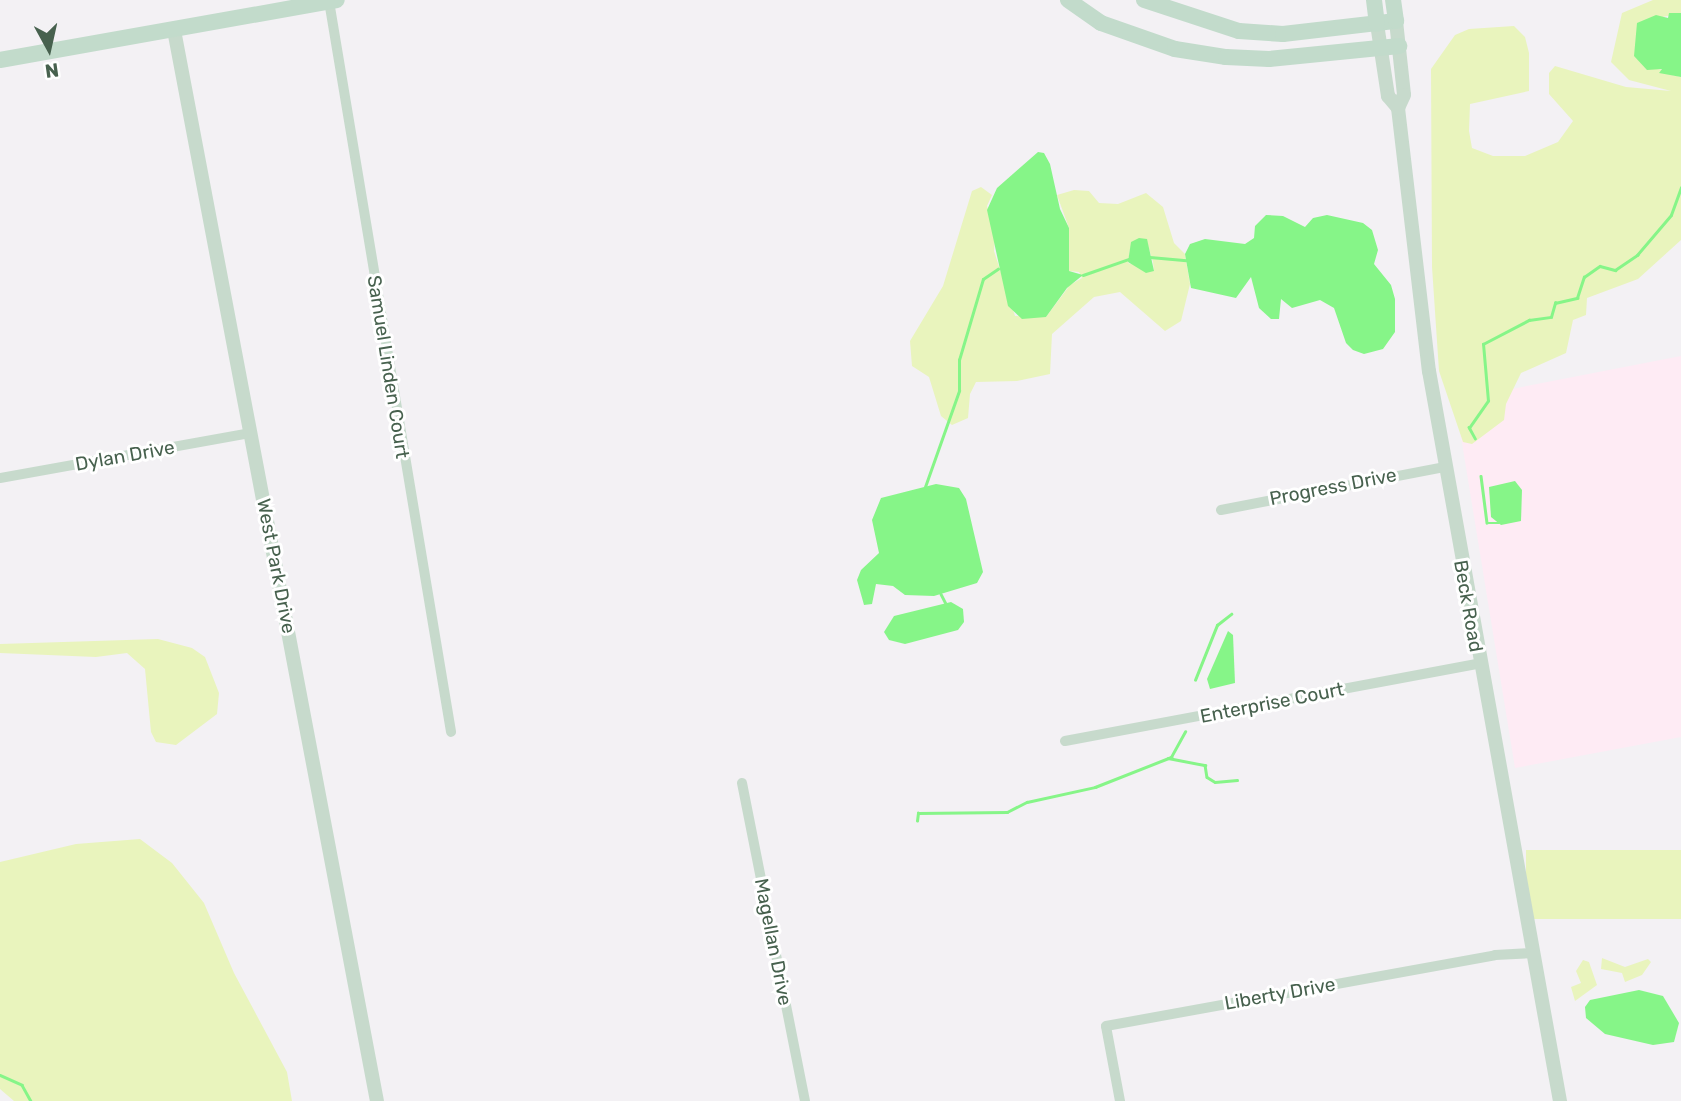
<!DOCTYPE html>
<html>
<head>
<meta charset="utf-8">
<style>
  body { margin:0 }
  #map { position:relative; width:1681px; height:1101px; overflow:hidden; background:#f3f1f4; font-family:Rubik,sans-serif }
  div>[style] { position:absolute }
  .commercial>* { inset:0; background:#feebf4 }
  .green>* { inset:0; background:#e9f4bd; transform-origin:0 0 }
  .water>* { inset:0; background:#86f588 }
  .stream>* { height:2.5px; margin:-1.25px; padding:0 1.25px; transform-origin:1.25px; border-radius:1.25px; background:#86f588 }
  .minor>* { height:10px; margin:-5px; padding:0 5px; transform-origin:5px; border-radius:5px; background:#c7dacc }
  .tertiary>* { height:14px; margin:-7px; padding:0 7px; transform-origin:7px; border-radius:7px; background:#c7dacc }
  .secondary>* { height:16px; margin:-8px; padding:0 8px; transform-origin:8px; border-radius:8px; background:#c2dbcb }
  span { translate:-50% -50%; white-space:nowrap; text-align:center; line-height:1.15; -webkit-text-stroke:6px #fff; paint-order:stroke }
  .street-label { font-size:19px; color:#47614e }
  .north { position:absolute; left:14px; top:14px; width:70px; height:70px; -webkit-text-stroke:5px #fff; paint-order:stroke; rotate:172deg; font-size:19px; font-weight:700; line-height:28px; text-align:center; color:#47614e }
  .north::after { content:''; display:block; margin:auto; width:24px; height:32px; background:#47614e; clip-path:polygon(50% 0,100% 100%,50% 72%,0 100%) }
</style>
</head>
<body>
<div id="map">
  <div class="commercial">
    <i style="clip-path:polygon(1681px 356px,1681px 737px,1515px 768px,1455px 400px)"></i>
  </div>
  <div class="green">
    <i style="clip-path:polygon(1653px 0,1681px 0,1681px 13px,1644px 21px,1657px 69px,1665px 70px,1659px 72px,1681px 77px,1681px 240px,1638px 279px,1587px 298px,1586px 315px,1573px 320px,1566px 353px,1521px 373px,1506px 404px,1504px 420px,1472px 444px,1463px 442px,1439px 371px,1432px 267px,1431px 69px,1455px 35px,1469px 29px,1514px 26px,1525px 37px,1529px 53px,1529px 91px,1470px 104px,1469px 131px,1472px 148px,1493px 156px,1525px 156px,1558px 142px,1573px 121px,1549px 94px,1549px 73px,1555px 66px,1626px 87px,1671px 91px,1629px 80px,1611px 62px,1622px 13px)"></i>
    <i style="clip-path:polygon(evenodd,981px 187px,992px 195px,987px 206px,995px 235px,994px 251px,1015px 316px,1046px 317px,1070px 285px,1082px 278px,1079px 272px,1069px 271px,1069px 228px,1057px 195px,1074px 190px,1089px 191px,1099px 203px,1118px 204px,1146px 193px,1163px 207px,1174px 243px,1185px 254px,1190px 284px,1181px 321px,1165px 331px,1120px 292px,1094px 297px,1052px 334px,1050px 374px,1017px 381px,976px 382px,970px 394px,968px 418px,952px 425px,941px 416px,929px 377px,912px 366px,910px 341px,943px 286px,972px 191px,981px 187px,1146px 239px,1153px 262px,1154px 271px,1128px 263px,1130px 249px,1146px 239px)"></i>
    <i style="clip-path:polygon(158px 639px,192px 648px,205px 657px,219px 693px,217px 714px,176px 745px,156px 742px,151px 732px,145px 669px,127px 653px,96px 657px,0 653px,0 644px)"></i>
    <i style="clip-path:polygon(140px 839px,172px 863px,204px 903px,234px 973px,287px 1072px,292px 1101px,14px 1101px,0 1089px,0 862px,76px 844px)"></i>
    <i style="left:1681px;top:850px;width:69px;height:155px;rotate:90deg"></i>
    <i style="clip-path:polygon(1602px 958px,1625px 967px,1648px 959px,1651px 962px,1642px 975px,1625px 982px,1622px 973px,1601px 969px)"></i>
    <i style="clip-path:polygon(1583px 960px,1589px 962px,1597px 985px,1575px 1001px,1571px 987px,1581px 983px,1576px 971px)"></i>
  </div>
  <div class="water">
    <i style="clip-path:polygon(1669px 13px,1681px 13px,1681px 77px,1659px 73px,1662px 69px,1647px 70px,1634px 56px,1637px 23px,1656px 15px,1668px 18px)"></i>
    <i style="clip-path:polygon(1038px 152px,1044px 153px,1050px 164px,1060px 209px,1069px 228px,1069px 271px,1083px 275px,1067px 288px,1046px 317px,1022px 319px,1008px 306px,987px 210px,997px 188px)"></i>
    <i style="clip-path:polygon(1266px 215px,1283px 216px,1305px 227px,1313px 218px,1327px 215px,1363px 223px,1372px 230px,1378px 250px,1374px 264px,1391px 285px,1395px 299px,1395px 332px,1383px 349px,1364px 354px,1353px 350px,1346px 343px,1334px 308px,1320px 300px,1292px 308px,1281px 299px,1279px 319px,1271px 319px,1259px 308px,1251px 277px,1236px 298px,1191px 288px,1185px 254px,1190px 244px,1205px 239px,1245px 244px,1254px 238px,1255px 226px)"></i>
    <i style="clip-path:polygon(1139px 238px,1147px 239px,1154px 271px,1146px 273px,1128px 262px,1131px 242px)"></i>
    <i style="clip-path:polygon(1515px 481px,1522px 490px,1521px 521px,1501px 525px,1491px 517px,1489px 487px)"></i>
    <i style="clip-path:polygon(936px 484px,959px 488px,966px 499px,983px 572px,977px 583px,934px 596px,905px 595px,893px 586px,876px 584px,872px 604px,864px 605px,857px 580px,861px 570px,879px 553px,872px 520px,881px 498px)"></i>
    <i style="clip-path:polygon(951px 602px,963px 609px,964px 622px,958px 630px,905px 644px,889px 640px,884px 632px,894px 616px)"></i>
    <i style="clip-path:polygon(1228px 631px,1233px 635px,1235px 683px,1210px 689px,1207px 679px)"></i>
    <i style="clip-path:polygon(1639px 990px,1663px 996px,1679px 1023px,1674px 1042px,1653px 1045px,1605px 1034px,1586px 1018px,1585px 1007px,1590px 1000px)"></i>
  </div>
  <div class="stream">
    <i style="left:1150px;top:257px;width:36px;rotate:5deg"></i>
    <i style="left:1083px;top:275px;width:49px;rotate:-19.2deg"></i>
    <i style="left:1475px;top:439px;width:13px;rotate:-119deg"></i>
    <i style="left:1469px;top:428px;width:33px;rotate:-55deg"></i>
    <i style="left:1488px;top:401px;width:57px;rotate:-95deg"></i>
    <i style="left:1483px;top:344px;width:52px;rotate:-27.6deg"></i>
    <i style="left:1529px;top:320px;width:22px;rotate:-8deg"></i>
    <i style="left:1551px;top:317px;width:15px;rotate:-74deg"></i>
    <i style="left:1555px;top:303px;width:23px;rotate:-13deg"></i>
    <i style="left:1577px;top:298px;width:22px;rotate:-72deg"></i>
    <i style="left:1584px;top:277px;width:19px;rotate:-35deg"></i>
    <i style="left:1600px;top:266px;width:16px;rotate:15deg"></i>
    <i style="left:1615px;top:270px;width:27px;rotate:-34deg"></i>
    <i style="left:1637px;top:255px;width:52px;rotate:-49.6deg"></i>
    <i style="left:1671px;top:215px;width:29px;rotate:-70deg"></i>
    <i style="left:1481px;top:476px;width:47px;rotate:82.7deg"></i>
    <i style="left:1487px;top:523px;width:12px"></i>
    <i style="left:925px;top:487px;width:102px;rotate:-70.5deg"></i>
    <i style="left:959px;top:391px;width:31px;rotate:-90deg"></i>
    <i style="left:959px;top:360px;width:84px;rotate:-73.5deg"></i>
    <i style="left:983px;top:279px;width:18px;rotate:-34deg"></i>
    <i style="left:941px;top:594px;width:13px;rotate:63deg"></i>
    <i style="left:1195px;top:680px;width:59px;rotate:-68.2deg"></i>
    <i style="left:1217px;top:625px;width:18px;rotate:-38deg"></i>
    <i style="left:1168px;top:758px;width:38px;rotate:11deg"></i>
    <i style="left:1205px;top:765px;width:12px;rotate:81deg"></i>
    <i style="left:1207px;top:777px;width:9px;rotate:32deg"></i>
    <i style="left:1215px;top:782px;width:22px;rotate:-5deg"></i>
    <i style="left:917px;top:821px;width:8px;rotate:-83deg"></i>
    <i style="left:918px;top:813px;width:89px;rotate:-0.6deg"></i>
    <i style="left:1007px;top:812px;width:22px;rotate:-27deg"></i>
    <i style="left:1027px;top:802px;width:70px;rotate:-12.4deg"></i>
    <i style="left:1095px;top:787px;width:82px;rotate:-21.5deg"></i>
    <i style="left:1171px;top:757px;width:29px;rotate:-61deg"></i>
    <i style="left:0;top:1075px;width:24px;rotate:24deg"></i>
    <i style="left:22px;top:1085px;width:18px;rotate:61deg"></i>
  </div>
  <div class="minor">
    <i style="left:329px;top:1px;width:741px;rotate:80.52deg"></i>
    <i style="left:0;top:478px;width:255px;rotate:-10.2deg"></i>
    <i style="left:1221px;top:510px;width:227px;rotate:-10.9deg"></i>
    <i style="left:1065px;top:741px;width:420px;rotate:-10.6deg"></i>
    <i style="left:742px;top:783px;width:324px;rotate:78.8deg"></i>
    <i style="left:1120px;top:1101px;width:76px;rotate:-100.6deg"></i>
    <i style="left:1106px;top:1026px;width:395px;rotate:-10.3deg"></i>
    <i style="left:1495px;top:955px;width:35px;rotate:-3deg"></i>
  </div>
  <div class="tertiary">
    <i style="left:1396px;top:21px;width:74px;rotate:83.8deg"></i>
    <i style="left:1404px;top:95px;width:14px;rotate:115deg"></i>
    <i style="left:1398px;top:108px;width:265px;rotate:83.3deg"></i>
    <i style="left:1429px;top:371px;width:742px;rotate:79.83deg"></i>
    <i style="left:1377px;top:24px;width:73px;rotate:81.3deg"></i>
    <i style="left:1388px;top:96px;width:16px;rotate:50deg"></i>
    <i style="left:174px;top:30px;width:1090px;rotate:79.27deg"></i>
  </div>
  <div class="secondary">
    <i style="left:1068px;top:0;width:40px;rotate:34.9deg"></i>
    <i style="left:1101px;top:23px;width:78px;rotate:19.4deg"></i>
    <i style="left:1175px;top:49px;width:52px;rotate:8.9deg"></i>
    <i style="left:1226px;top:57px;width:43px;rotate:2.7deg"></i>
    <i style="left:1269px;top:59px;width:131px;rotate:-5.7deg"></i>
    <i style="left:1144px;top:0;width:100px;rotate:18.1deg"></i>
    <i style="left:1239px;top:31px;width:44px;rotate:3.9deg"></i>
    <i style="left:1283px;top:34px;width:114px;rotate:-6.6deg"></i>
    <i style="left:1396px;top:21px;width:21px;rotate:-98deg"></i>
    <i style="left:1374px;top:0;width:24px;rotate:83deg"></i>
    <i style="left:0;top:60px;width:342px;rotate:-10.1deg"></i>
  </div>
  <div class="street-label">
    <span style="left:388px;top:367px;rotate:81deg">Samuel Linden Court</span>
    <span style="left:125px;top:456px;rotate:-10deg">Dylan Drive</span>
    <span style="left:1333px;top:487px;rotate:-11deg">Progress Drive</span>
    <span style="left:276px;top:566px;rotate:79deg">West Park Drive</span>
    <span style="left:1468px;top:606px;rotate:80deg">Beck Road</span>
    <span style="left:1272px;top:703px;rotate:-11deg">Enterprise Court</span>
    <span style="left:773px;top:942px;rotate:79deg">Magellan Drive</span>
    <span style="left:1280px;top:994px;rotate:-10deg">Liberty Drive</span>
  </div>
  <div class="north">N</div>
</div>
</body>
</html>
